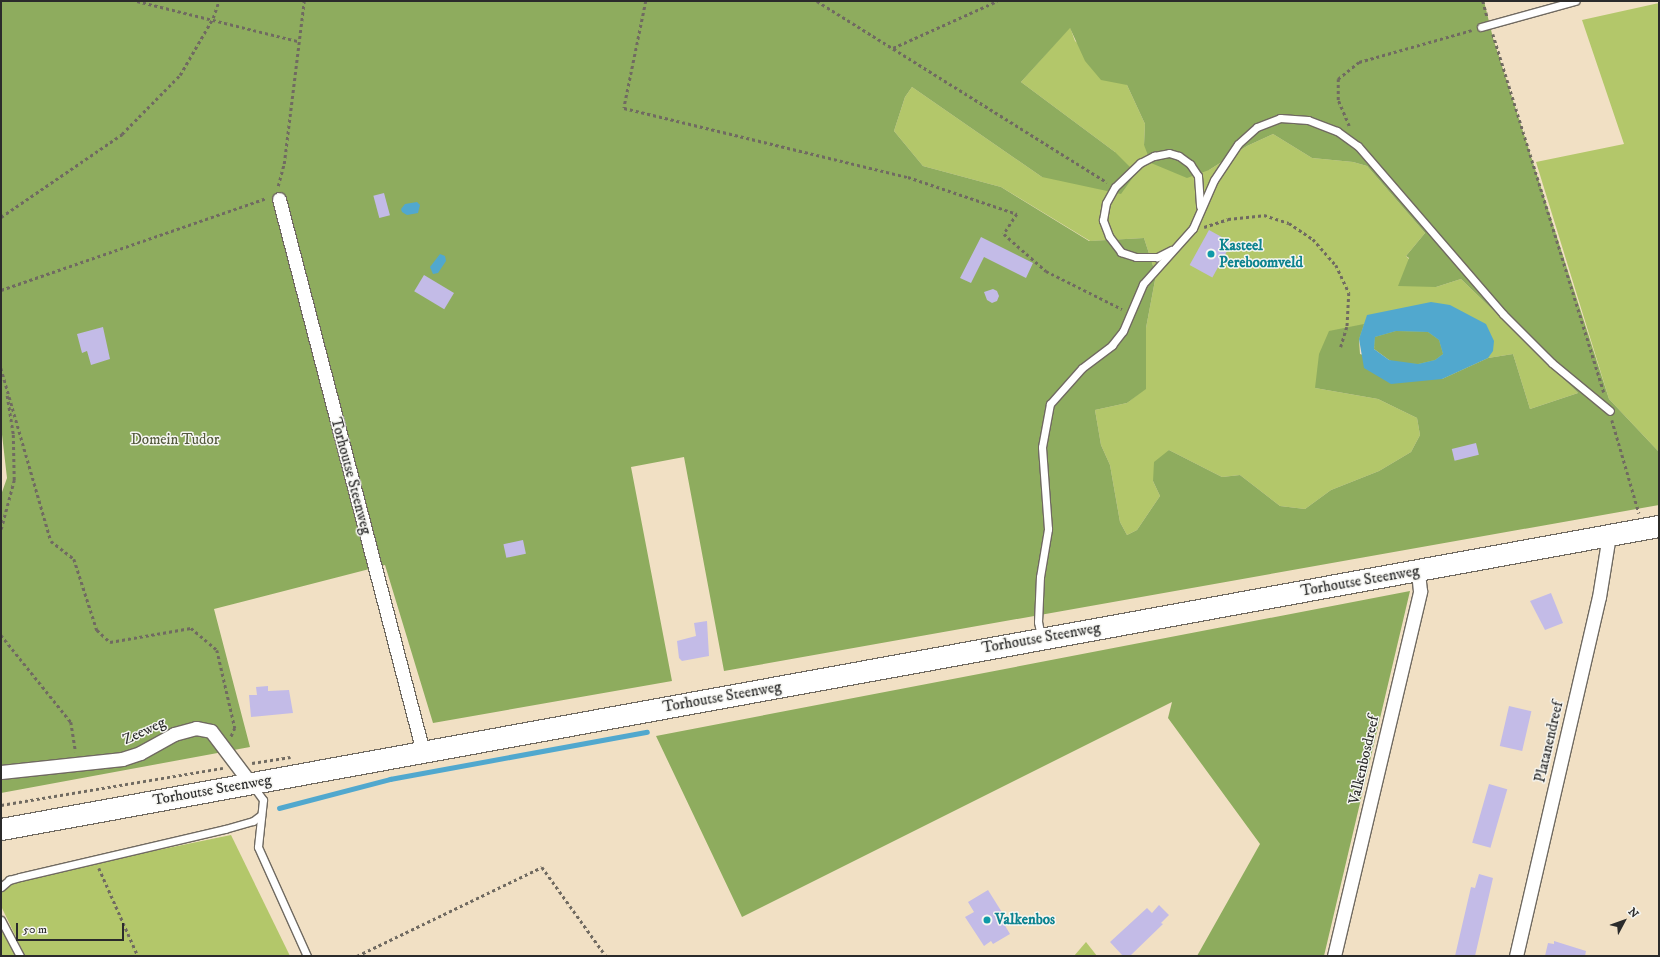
<!DOCTYPE html>
<html>
<head>
<meta charset="utf-8">
<style>
  body { margin:0 }
  #map { position:relative; width:1660px; height:957px; overflow:hidden; background:#f1e0c4; font-family:"IM FELL DW Pica",serif }
  div>[style] { position:absolute }
  .green>* { inset:0; background:#b3c76a }
  .forest>* { inset:0; background:#8eac5e }
  .water>* { inset:0; background:#51a8ce }
  .stream>* { height:4.5px; margin:-2.25px; padding:0 2.25px; transform-origin:2.25px; border-radius:2.25px; background:#51a8ce }
  .building>* { inset:0; background:#c3bbe7; transform-origin:0 0 }
  .path>* { height:2.5px; margin-top:-1.25px; transform-origin:0; background:repeating-linear-gradient(90deg,#706a61 0 3px,transparent 0 6px) }
  .roads { filter:drop-shadow(1px 0 #706a61) drop-shadow(-1px 0 #706a61) drop-shadow(0 1px #706a61) drop-shadow(0 -1px #706a61) }
  .service>* { height:7px; margin:-3.5px; padding:0 3.5px; transform-origin:3.5px; border-radius:3.5px; background:#fff }
  .minor>* { height:13px; margin:-6.5px; padding:0 6.5px; transform-origin:6.5px; border-radius:6.5px; background:#fff }
  .primary>* { height:21px; margin:-10.5px; padding:0 10.5px; transform-origin:10.5px; border-radius:10.5px; background:#fff }
  .dots>* { width:11px; height:11px; translate:-50% -50%; box-sizing:border-box; border:2px solid #f6f6f2; border-radius:50% }
  span { translate:-50% -50%; white-space:nowrap; text-align:center; line-height:1.15; -webkit-text-stroke:3px #f6f6f2; paint-order:stroke }
  .culture-label { font-size:15px; color:#0d838f; font-weight:700 }
  .left { translate:0 -50%; text-align:left }
  .park-label { font-size:15px; color:#545a3e }
  .street-label { font-size:15px; color:#2b2b2b }
  .frame { position:absolute; inset:0; border:2px solid #2b2b2b; pointer-events:none }
  .north { position:absolute; left:1604px; top:901px; width:40px; height:40px; -webkit-text-stroke:3px #f6f6f2; paint-order:stroke; rotate:49deg; font-size:11px; font-weight:700; line-height:16px; text-align:center; color:#2b2b2b }
  .north::after { content:''; display:block; margin:auto; width:14px; height:18px; background:#2b2b2b; clip-path:polygon(50% 0,100% 100%,50% 72%,0 100%) }
  .scale { position:absolute; left:16px; top:923px; width:108px; height:18px; box-sizing:border-box; border:2px solid #2b2b2b; border-top:0; padding-left:5px; font-size:12px; line-height:14px; white-space:nowrap; color:#2b2b2b; -webkit-text-stroke:3px #f6f6f2; paint-order:stroke }
</style>
</head>
<body>
<div id="map">
  <div class="green">
    <i style="clip-path:polygon(1659px 3px,1659px 452px,1609px 399px,1536px 162px,1624px 144px,1582px 20px)"></i>
    <i style="clip-path:polygon(1070px 27px,1075px 41px,1127px 85px,1145px 124px,1144px 145px,1209px 170px,1247px 146px,1273px 134px,1312px 158px,1353px 162px,1367px 166px,1425px 233px,1406px 256px,1436px 287px,1461px 279px,1578px 393px,1530px 409px,1513px 354px,1488px 358px,1442px 379px,1359px 339px,1315px 388px,1378px 399px,1417px 418px,1420px 435px,1411px 452px,1379px 471px,1331px 490px,1305px 509px,1280px 506px,1240px 475px,1222px 477px,1169px 450px,1153px 481px,1160px 496px,1137px 530px,1127px 535px,1120px 522px,1110px 465px,1101px 445px,1095px 410px,1127px 403px,1146px 388px,1146px 328px,1156px 275px,1144px 238px,1090px 241px,1001px 187px,923px 166px,894px 131px,905px 97px,912px 87px,1042px 177px,1115px 152px,1021px 82px)"></i>
    <i style="clip-path:polygon(231px 835px,290px 956px,25px 956px,1px 906px,1px 894px,4px 888px,15px 882px,51px 872px)"></i>
    <i style="clip-path:polygon(1px 927px,16px 956px,1px 956px)"></i>
    <i style="clip-path:polygon(1086px 942px,1097px 956px,1074px 956px)"></i>
  </div>
  <div class="forest">
    <i style="clip-path:polygon(evenodd,1px 1px,1484px 1px,1493px 38px,1609px 399px,1659px 452px,1659px 505px,724px 671px,684px 457px,631px 467px,672px 681px,433px 723px,385px 565px,214px 609px,250px 747px,1px 793px,1px 495px,7px 478px,1px 426px,1px 1px,1070px 28px,1085px 61px,1101px 80px,1127px 85px,1145px 124px,1144px 145px,1151px 163px,1187px 178px,1209px 170px,1247px 146px,1273px 134px,1312px 158px,1353px 162px,1367px 166px,1425px 233px,1406px 256px,1409px 258px,1398px 286px,1436px 287px,1461px 279px,1578px 393px,1530px 409px,1513px 354px,1488px 358px,1442px 379px,1360px 354px,1359px 339px,1364px 324px,1329px 331px,1319px 354px,1315px 388px,1378px 399px,1417px 418px,1420px 435px,1411px 452px,1379px 471px,1331px 490px,1305px 509px,1280px 506px,1240px 475px,1222px 477px,1169px 450px,1154px 462px,1153px 481px,1160px 496px,1137px 530px,1127px 535px,1120px 522px,1110px 465px,1101px 445px,1095px 410px,1127px 403px,1146px 389px,1146px 328px,1156px 275px,1144px 238px,1089px 241px,1001px 187px,923px 166px,894px 131px,905px 97px,912px 87px,1042px 177px,1121px 194px,1136px 173px,1115px 152px,1021px 82px,1070px 28px)"></i>
    <i style="clip-path:polygon(1396px 331px,1428px 332px,1439px 340px,1443px 354px,1435px 360px,1418px 364px,1395px 363px,1389px 360px,1374px 349px,1375px 337px)"></i>
    <i style="clip-path:polygon(1410px 591px,1324px 956px,1197px 956px,1260px 844px,1168px 718px,1172px 702px,742px 917px,656px 736px)"></i>
  </div>
  <div class="water">
    <i style="clip-path:polygon(417px 202px,420px 205px,418px 213px,407px 215px,402px 212px,401px 209px,405px 204px)"></i>
    <i style="clip-path:polygon(440px 254px,445px 256px,446px 261px,438px 273px,433px 274px,430px 267px)"></i>
    <i style="clip-path:polygon(evenodd,1431px 302px,1450px 305px,1486px 324px,1494px 341px,1493px 351px,1488px 358px,1442px 379px,1391px 384px,1364px 368px,1359px 339px,1367px 315px,1431px 302px,1396px 331px,1428px 332px,1439px 340px,1443px 354px,1435px 360px,1418px 364px,1389px 360px,1374px 349px,1375px 337px,1396px 331px)"></i>
  </div>
  <div class="stream">
    <i style="left:279px;top:808px;width:115px;rotate:-14.6deg"></i>
    <i style="left:390px;top:779px;width:261px;rotate:-10.4deg"></i>
  </div>
  <div class="building">
    <i style="left:384px;top:193px;width:23px;height:11px;rotate:75deg"></i>
    <i style="left:1209px;top:230px;width:26px;height:40px;rotate:29deg"></i>
    <i style="clip-path:polygon(981px 237px,1033px 263px,1026px 278px,984px 257px,971px 283px,960px 278px)"></i>
    <i style="left:424px;top:275px;width:35px;height:19px;rotate:31deg"></i>
    <i style="clip-path:polygon(993px 289px,997px 291px,999px 296px,997px 301px,992px 303px,987px 300px,984px 292px)"></i>
    <i style="clip-path:polygon(103px 327px,110px 359px,91px 365px,87px 351px,82px 353px,77px 334px)"></i>
    <i style="left:1476px;top:443px;width:12px;height:25px;rotate:76deg"></i>
    <i style="left:523px;top:540px;width:14px;height:20px;rotate:78deg"></i>
    <i style="clip-path:polygon(1551px 593px,1563px 623px,1545px 630px,1530px 601px)"></i>
    <i style="clip-path:polygon(707px 621px,709px 656px,682px 661px,679px 658px,677px 641px,696px 636px,694px 623px)"></i>
    <i style="clip-path:polygon(268px 686px,268px 691px,289px 690px,293px 713px,251px 717px,249px 695px,257px 695px,256px 687px)"></i>
    <i style="left:1509px;top:706px;width:23px;height:41px;rotate:13deg"></i>
    <i style="left:1489px;top:784px;width:19px;height:61px;rotate:16deg"></i>
    <i style="clip-path:polygon(1479px 874px,1493px 878px,1475px 956px,1455px 956px,1471px 887px,1475px 888px)"></i>
    <i style="clip-path:polygon(988px 890px,1008px 922px,1004px 924px,1010px 934px,993px 944px,991px 941px,984px 946px,965px 917px,974px 912px,968px 902px)"></i>
    <i style="clip-path:polygon(1159px 905px,1169px 915px,1161px 923px,1163px 924px,1130px 956px,1123px 956px,1110px 942px,1147px 908px,1152px 913px)"></i>
    <i style="clip-path:polygon(1554px 941px,1586px 951px,1585px 956px,1545px 956px,1548px 943px,1554px 944px)"></i>
  </div>
  <div class="path">
    <i style="left:137px;top:1px;width:166px;rotate:14deg"></i>
    <i style="left:646px;top:1px;width:109px;rotate:101.6deg"></i>
    <i style="left:624px;top:108px;width:292px;rotate:13.7deg"></i>
    <i style="left:908px;top:177px;width:115px;rotate:18.7deg"></i>
    <i style="left:1017px;top:214px;width:24px;rotate:123deg"></i>
    <i style="left:1004px;top:234px;width:56px;rotate:41.4deg"></i>
    <i style="left:1046px;top:271px;width:85px;rotate:26.6deg"></i>
    <i style="left:817px;top:1px;width:342px;rotate:32deg"></i>
    <i style="left:1483px;top:1px;width:16px;rotate:75deg"></i>
    <i style="left:1493px;top:34px;width:375px;rotate:72.8deg"></i>
    <i style="left:893px;top:48px;width:114px;rotate:-24.3deg"></i>
    <i style="left:1349px;top:126px;width:28px;rotate:-113deg"></i>
    <i style="left:1338px;top:100px;width:21px;rotate:-90deg"></i>
    <i style="left:1338px;top:79px;width:27px;rotate:-39deg"></i>
    <i style="left:1359px;top:62px;width:117px;rotate:-15.8deg"></i>
    <i style="left:278px;top:186px;width:23px;rotate:-75deg"></i>
    <i style="left:284px;top:164px;width:164px;rotate:-83deg"></i>
    <i style="left:1px;top:217px;width:147px;rotate:-34.4deg"></i>
    <i style="left:122px;top:134px;width:83px;rotate:-45.5deg"></i>
    <i style="left:180px;top:75px;width:66px;rotate:-59.9deg"></i>
    <i style="left:213px;top:18px;width:18px;rotate:-71deg"></i>
    <i style="left:1204px;top:227px;width:25px;rotate:-18deg"></i>
    <i style="left:1228px;top:219px;width:36px;rotate:-6deg"></i>
    <i style="left:1264px;top:215px;width:26px;rotate:18deg"></i>
    <i style="left:1289px;top:223px;width:29px;rotate:34deg"></i>
    <i style="left:1313px;top:239px;width:35px;rotate:49deg"></i>
    <i style="left:1336px;top:265px;width:31px;rotate:65deg"></i>
    <i style="left:1349px;top:293px;width:34px;rotate:93deg"></i>
    <i style="left:1347px;top:327px;width:21px;rotate:107deg"></i>
    <i style="left:1px;top:290px;width:281px;rotate:-19.1deg"></i>
    <i style="left:1px;top:368px;width:180px;rotate:73.9deg"></i>
    <i style="left:51px;top:541px;width:29px;rotate:38deg"></i>
    <i style="left:74px;top:559px;width:75px;rotate:72.1deg"></i>
    <i style="left:97px;top:630px;width:18px;rotate:43deg"></i>
    <i style="left:110px;top:642px;width:82px;rotate:-9.8deg"></i>
    <i style="left:191px;top:628px;width:34px;rotate:40deg"></i>
    <i style="left:217px;top:650px;width:80px;rotate:77deg"></i>
    <i style="left:235px;top:728px;width:10px;rotate:114deg"></i>
    <i style="left:1612px;top:420px;width:97px;rotate:73.8deg"></i>
    <i style="left:1px;top:529px;width:51px;rotate:-75.1deg"></i>
    <i style="left:14px;top:480px;width:46px;rotate:-91.2deg"></i>
    <i style="left:13px;top:434px;width:39px;rotate:-99deg"></i>
    <i style="left:1px;top:635px;width:112px;rotate:51.2deg"></i>
    <i style="left:71px;top:722px;width:30px;rotate:81deg"></i>
    <i style="left:252px;top:763px;width:39px;rotate:-9deg"></i>
    <i style="left:1px;top:805px;width:225px;rotate:-9.5deg"></i>
    <i style="left:99px;top:868px;width:96px;rotate:66.1deg"></i>
    <i style="left:357px;top:956px;width:205px;rotate:-25.7deg"></i>
    <i style="left:542px;top:867px;width:110px;rotate:54.3deg"></i>
  </div>
  <div class="roads">
    <div class="service">
      <i style="left:1481px;top:27px;width:98px;rotate:-15.5deg"></i>
      <i style="left:1171px;top:250px;width:16px;rotate:153deg"></i>
      <i style="left:1157px;top:257px;width:21px;rotate:180deg"></i>
      <i style="left:1136px;top:257px;width:16px;rotate:-162deg"></i>
      <i style="left:1121px;top:252px;width:20px;rotate:-127deg"></i>
      <i style="left:1109px;top:236px;width:17px;rotate:-111deg"></i>
      <i style="left:1103px;top:220px;width:17px;rotate:-80deg"></i>
      <i style="left:1106px;top:203px;width:18px;rotate:-61deg"></i>
      <i style="left:1115px;top:187px;width:35px;rotate:-44deg"></i>
      <i style="left:1140px;top:163px;width:16px;rotate:-27deg"></i>
      <i style="left:1154px;top:156px;width:15px;rotate:-11deg"></i>
      <i style="left:1169px;top:153px;width:10px;rotate:17deg"></i>
      <i style="left:1179px;top:156px;width:14px;rotate:36deg"></i>
      <i style="left:1190px;top:164px;width:14px;rotate:56deg"></i>
      <i style="left:1198px;top:176px;width:30px;rotate:86deg"></i>
      <i style="left:1041px;top:637px;width:15px;rotate:-101deg"></i>
      <i style="left:1038px;top:622px;width:45px;rotate:-87.5deg"></i>
      <i style="left:1040px;top:577px;width:49px;rotate:-80.5deg"></i>
      <i style="left:1048px;top:529px;width:82px;rotate:-94.2deg"></i>
      <i style="left:1042px;top:447px;width:44px;rotate:-79.5deg"></i>
      <i style="left:1050px;top:404px;width:48px;rotate:-48.4deg"></i>
      <i style="left:1082px;top:368px;width:38px;rotate:-37deg"></i>
      <i style="left:1112px;top:345px;width:18px;rotate:-52deg"></i>
      <i style="left:1123px;top:331px;width:51px;rotate:-66.9deg"></i>
      <i style="left:1143px;top:284px;width:75px;rotate:-48.2deg"></i>
      <i style="left:1193px;top:228px;width:52px;rotate:-66.4deg"></i>
      <i style="left:1214px;top:180px;width:43px;rotate:-56.3deg"></i>
      <i style="left:1238px;top:144px;width:25px;rotate:-42deg"></i>
      <i style="left:1257px;top:127px;width:25px;rotate:-21deg"></i>
      <i style="left:1280px;top:118px;width:28px;rotate:4deg"></i>
      <i style="left:1308px;top:120px;width:31px;rotate:21deg"></i>
      <i style="left:1337px;top:131px;width:26px;rotate:36deg"></i>
      <i style="left:1358px;top:146px;width:222px;rotate:49.2deg"></i>
      <i style="left:1503px;top:314px;width:69px;rotate:45deg"></i>
      <i style="left:1552px;top:363px;width:75px;rotate:39.6deg"></i>
      <i style="left:253px;top:786px;width:17px;rotate:54deg"></i>
      <i style="left:263px;top:800px;width:47px;rotate:96.1deg"></i>
      <i style="left:258px;top:847px;width:120px;rotate:65.8deg"></i>
      <i style="left:1px;top:887px;width:11px;rotate:-41deg"></i>
      <i style="left:9px;top:880px;width:11px;rotate:-15deg"></i>
      <i style="left:20px;top:877px;width:211px;rotate:-13.2deg"></i>
      <i style="left:225px;top:829px;width:29px;rotate:-16deg"></i>
      <i style="left:253px;top:821px;width:10px;rotate:-37deg"></i>
      <i style="left:1px;top:920px;width:41px;rotate:62.2deg"></i>
    </div>
    <div class="minor">
      <i style="left:279px;top:199px;width:571px;rotate:75.4deg"></i>
      <i style="left:1px;top:772px;width:122px;rotate:-6.1deg"></i>
      <i style="left:122px;top:759px;width:19px;rotate:-18deg"></i>
      <i style="left:140px;top:753px;width:39px;rotate:-29deg"></i>
      <i style="left:174px;top:734px;width:23px;rotate:-15deg"></i>
      <i style="left:196px;top:728px;width:15px;rotate:11deg"></i>
      <i style="left:211px;top:731px;width:66px;rotate:53deg"></i>
      <i style="left:1334px;top:956px;width:375px;rotate:-76.7deg"></i>
      <i style="left:1420px;top:591px;width:20px;rotate:-96deg"></i>
      <i style="left:1516px;top:956px;width:368px;rotate:-77deg"></i>
      <i style="left:1599px;top:597px;width:63px;rotate:-80.8deg"></i>
    </div>
    <div class="primary">
      <i style="left:1px;top:829px;width:1685px;rotate:-10.36deg"></i>
    </div>
  </div>
  <div class="dots">
    <i style="left:1211px;top:254px;background:#0f9aa8"></i>
    <i style="left:987px;top:920px;background:#0f9aa8"></i>
  </div>
  <div class="culture-label">
    <span class="left" style="left:1219px;top:254px">Kasteel<br>Pereboomveld</span>
    <span class="left" style="left:995px;top:920px">Valkenbos</span>
  </div>
  <div class="park-label">
    <span style="left:175px;top:440px">Domein Tudor</span>
  </div>
  <div class="street-label">
    <span style="left:351px;top:476px;rotate:75deg">Torhoutse Steenweg</span>
    <span style="left:1360px;top:581px;rotate:-10deg">Torhoutse Steenweg</span>
    <span style="left:1041px;top:638px;rotate:-10deg">Torhoutse Steenweg</span>
    <span style="left:722px;top:697px;rotate:-10deg">Torhoutse Steenweg</span>
    <span style="left:144px;top:731px;rotate:-25deg">Zeeweg</span>
    <span style="left:1549px;top:742px;rotate:-77deg">Platanendreef</span>
    <span style="left:1364px;top:760px;rotate:-77deg">Valkenbosdreef</span>
    <span style="left:212px;top:790px;rotate:-10deg">Torhoutse Steenweg</span>
  </div>
  <div class="frame"></div>
  <div class="north">N</div>
  <div class="scale">50 m</div>
</div>
</body>
</html>
